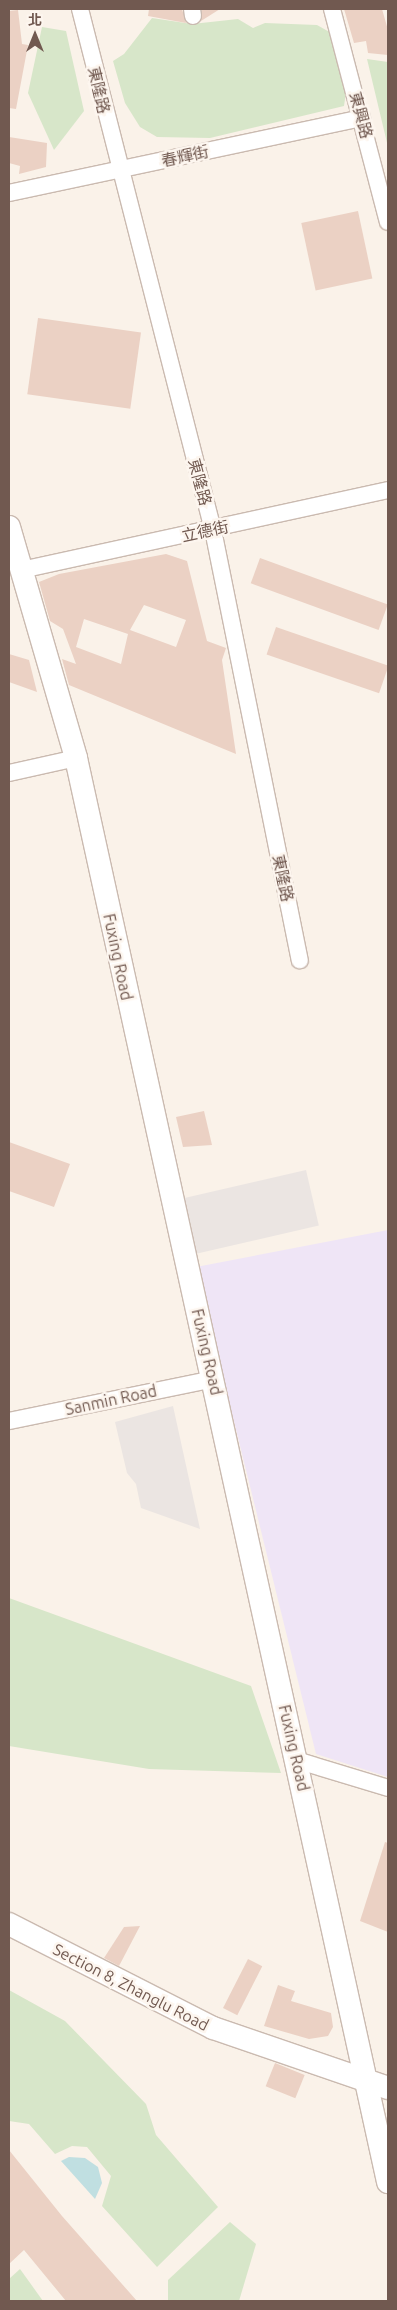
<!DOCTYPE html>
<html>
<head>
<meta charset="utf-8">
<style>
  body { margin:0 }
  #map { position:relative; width:397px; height:2310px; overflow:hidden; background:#faf2e9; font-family:Ubuntu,"Noto Sans TC",sans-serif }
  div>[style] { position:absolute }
  .industrial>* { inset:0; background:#ebe5e2; transform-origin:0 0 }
  .education>* { inset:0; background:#efe5f6 }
  .green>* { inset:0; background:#d7e6c9 }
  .water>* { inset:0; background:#c0dfe1 }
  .building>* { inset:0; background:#ebd1c4; transform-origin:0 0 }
  .roads { filter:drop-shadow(1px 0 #cabab0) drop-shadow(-1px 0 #cabab0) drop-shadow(0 1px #cabab0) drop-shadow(0 -1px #cabab0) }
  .street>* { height:16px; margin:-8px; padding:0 8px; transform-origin:8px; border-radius:8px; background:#fff }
  .secondary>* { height:22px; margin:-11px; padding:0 11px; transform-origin:11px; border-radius:11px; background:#fff }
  span { translate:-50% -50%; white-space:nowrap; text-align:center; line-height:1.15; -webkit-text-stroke:5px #fdf6ef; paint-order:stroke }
  .street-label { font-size:16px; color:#715950 }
  .frame { position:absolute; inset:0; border:10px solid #715950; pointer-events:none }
  .north { position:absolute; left:10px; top:10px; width:50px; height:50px; -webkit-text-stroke:4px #fdf6ef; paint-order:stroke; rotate:0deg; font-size:14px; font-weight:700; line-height:20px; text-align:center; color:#715950 }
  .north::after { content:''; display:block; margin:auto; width:18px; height:22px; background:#715950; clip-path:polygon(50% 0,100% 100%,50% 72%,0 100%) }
</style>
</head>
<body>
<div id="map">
  <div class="industrial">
    <i style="left:306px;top:1170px;width:57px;height:128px;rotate:77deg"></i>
    <i style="clip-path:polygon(173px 1406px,200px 1529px,141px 1508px,136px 1484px,127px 1473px,115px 1422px)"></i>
  </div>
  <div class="education">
    <i style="clip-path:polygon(388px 1230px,388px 1777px,316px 1754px,196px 1267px)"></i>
  </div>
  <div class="green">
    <i style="clip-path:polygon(152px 18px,192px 24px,238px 19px,253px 28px,265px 23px,317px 25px,333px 34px,347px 85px,344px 106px,210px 138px,157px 137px,140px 127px,125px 103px,113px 61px,124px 54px)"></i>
    <i style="clip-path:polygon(42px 27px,66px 31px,84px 111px,54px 150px,28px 93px)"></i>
    <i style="clip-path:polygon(367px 59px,388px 62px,388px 148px,388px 147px)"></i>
    <i style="clip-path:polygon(9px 1598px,251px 1686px,281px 1773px,149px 1769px,9px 1746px)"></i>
    <i style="clip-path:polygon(9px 1990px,65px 2021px,146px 2104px,156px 2135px,218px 2207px,157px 2267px,102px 2206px,111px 2176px,87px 2147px,72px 2146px,55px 2154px,29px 2124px,9px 2121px)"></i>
    <i style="clip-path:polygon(230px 2222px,256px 2244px,239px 2301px,168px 2301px,168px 2280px)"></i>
    <i style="clip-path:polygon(20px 2269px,43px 2301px,9px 2301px,9px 2279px)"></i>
  </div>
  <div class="water">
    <i style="clip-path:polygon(69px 2157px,85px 2158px,98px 2167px,102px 2183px,95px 2199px,61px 2161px)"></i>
  </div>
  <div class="building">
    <i style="clip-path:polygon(149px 9px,182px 9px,186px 23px,148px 16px)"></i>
    <i style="clip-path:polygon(202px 9px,220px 9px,201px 21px)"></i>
    <i style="clip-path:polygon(344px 9px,382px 9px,388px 30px,388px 55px,368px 53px,366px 41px,354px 43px)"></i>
    <i style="clip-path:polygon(18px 10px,22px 44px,28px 45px,16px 109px,9px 108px,9px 11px)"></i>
    <i style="clip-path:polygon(9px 137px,47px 143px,46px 167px,19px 174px,20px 166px,9px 163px)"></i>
    <i style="left:358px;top:211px;width:69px;height:58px;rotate:78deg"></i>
    <i style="left:38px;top:318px;width:104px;height:77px;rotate:8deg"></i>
    <i style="clip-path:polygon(evenodd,166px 554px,187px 561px,207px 641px,226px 648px,222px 660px,236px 754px,69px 685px,62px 659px,76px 664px,63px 629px,50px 621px,39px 582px,59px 574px,166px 554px,144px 605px,186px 620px,176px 647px,130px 630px,144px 605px,166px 554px,84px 619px,128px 634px,121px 664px,76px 647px,84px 619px)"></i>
    <i style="left:260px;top:558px;width:136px;height:27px;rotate:20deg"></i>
    <i style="left:276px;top:627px;width:119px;height:29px;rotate:19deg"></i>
    <i style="clip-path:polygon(9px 654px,29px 660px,37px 692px,9px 682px)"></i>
    <i style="clip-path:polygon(204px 1111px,212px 1145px,183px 1147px,176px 1117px)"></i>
    <i style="clip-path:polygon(9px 1142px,70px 1164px,54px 1207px,9px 1191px)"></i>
    <i style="clip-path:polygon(385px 1842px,388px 1843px,388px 1932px,360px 1921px)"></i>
    <i style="clip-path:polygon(140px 1926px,119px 1966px,104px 1958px,124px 1927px)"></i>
    <i style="left:248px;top:1959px;width:16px;height:55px;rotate:27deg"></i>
    <i style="clip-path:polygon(278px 1985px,295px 1991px,291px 2001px,331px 2013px,333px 2027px,328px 2036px,309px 2039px,264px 2026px)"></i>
    <i style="left:275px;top:2063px;width:32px;height:25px;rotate:22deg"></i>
    <i style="clip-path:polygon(9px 2150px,62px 2216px,137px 2301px,66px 2301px,24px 2250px,9px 2264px)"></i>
  </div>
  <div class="roads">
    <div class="street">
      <i style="left:80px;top:9px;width:538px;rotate:75.68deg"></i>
      <i style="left:213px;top:530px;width:439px;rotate:78.6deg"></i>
      <i style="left:192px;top:9px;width:7px;rotate:82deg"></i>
      <i style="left:332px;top:9px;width:220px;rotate:75.3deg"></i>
      <i style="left:9px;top:193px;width:361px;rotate:-12deg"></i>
      <i style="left:21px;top:570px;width:376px;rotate:-12.3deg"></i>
      <i style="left:9px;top:773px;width:69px;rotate:-12.6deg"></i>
      <i style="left:9px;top:1421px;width:208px;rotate:-11.6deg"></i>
      <i style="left:296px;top:1760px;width:96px;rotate:16.9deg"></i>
    </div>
    <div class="secondary">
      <i style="left:9px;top:527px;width:241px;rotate:73.8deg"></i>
      <i style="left:76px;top:758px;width:1458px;rotate:77.64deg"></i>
      <i style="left:9px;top:1924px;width:229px;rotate:27deg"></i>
      <i style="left:213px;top:2028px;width:185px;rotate:18.9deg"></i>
    </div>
  </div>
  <div class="street-label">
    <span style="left:99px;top:90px;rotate:77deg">東隆路</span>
    <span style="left:361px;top:115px;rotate:75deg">東興路</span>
    <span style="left:185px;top:156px;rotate:-12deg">春輝街</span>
    <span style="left:200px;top:482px;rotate:75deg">東隆路</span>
    <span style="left:205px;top:531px;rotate:-12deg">立德街</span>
    <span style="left:283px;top:878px;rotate:78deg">東隆路</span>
    <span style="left:118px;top:957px;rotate:78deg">Fuxing Road</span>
    <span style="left:207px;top:1352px;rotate:77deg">Fuxing Road</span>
    <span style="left:111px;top:1400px;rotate:-12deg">Sanmin Road</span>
    <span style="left:294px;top:1748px;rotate:77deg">Fuxing Road</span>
    <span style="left:131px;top:1987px;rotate:27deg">Section 8, Zhanglu Road</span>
  </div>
  <div class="frame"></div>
  <div class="north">北</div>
</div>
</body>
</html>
